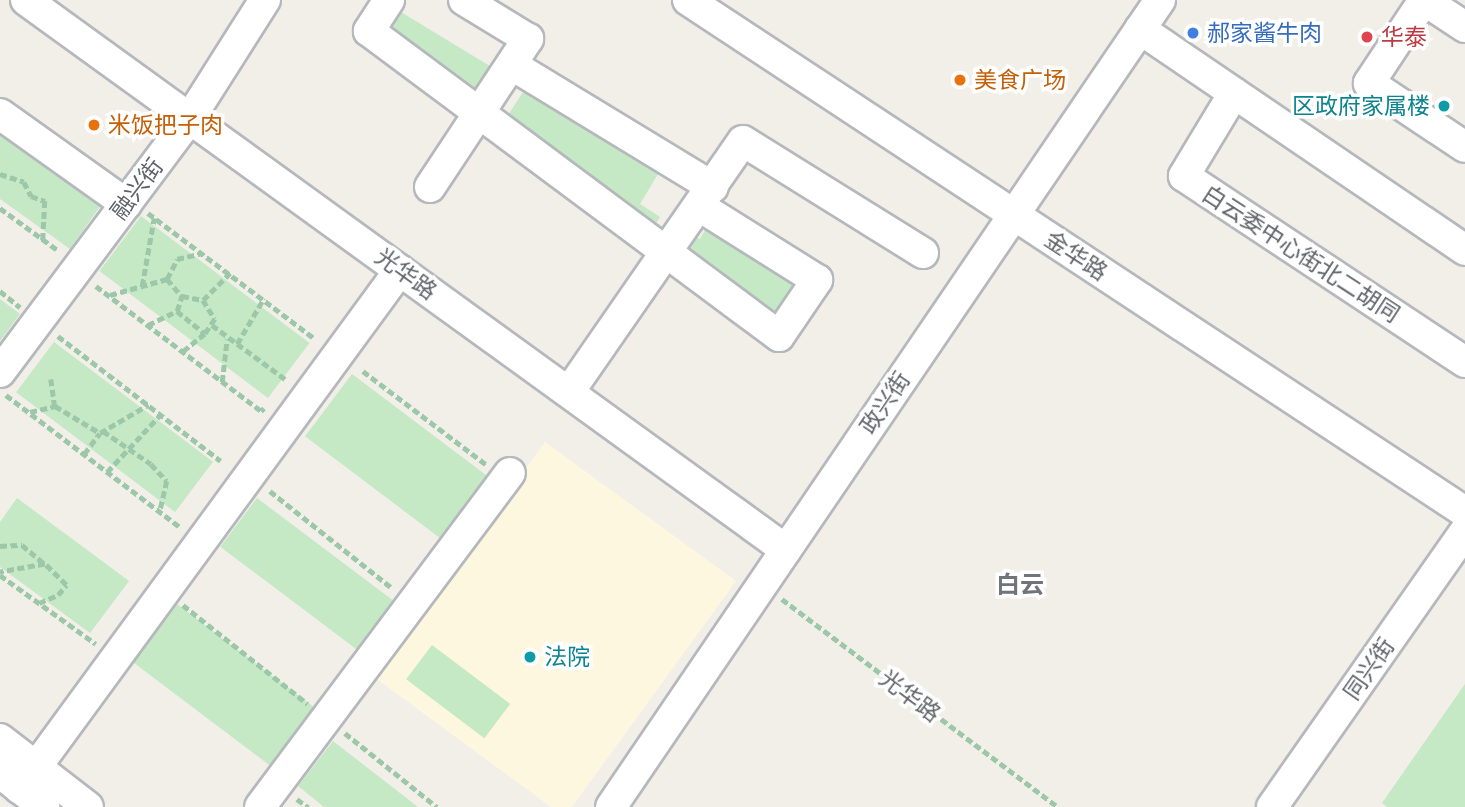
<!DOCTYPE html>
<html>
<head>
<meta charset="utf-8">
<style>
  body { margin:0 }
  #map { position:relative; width:1465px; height:807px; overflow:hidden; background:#f1efe8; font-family:Cabin,"Noto Sans SC",sans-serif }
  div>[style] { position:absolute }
  .commercial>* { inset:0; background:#fef7e0 }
  .green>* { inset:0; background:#c5e8c5; transform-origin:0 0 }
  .path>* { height:4.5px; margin-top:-2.25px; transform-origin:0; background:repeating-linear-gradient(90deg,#9cc7a9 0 7px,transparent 0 10.5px) }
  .roads { filter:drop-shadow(2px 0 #b5b8bc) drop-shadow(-2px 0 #b5b8bc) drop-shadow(0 2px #b5b8bc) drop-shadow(0 -2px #b5b8bc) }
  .minor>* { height:30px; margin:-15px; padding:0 15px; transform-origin:15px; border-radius:15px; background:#fff }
  .dots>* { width:19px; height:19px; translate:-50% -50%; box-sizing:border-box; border:4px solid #fff; border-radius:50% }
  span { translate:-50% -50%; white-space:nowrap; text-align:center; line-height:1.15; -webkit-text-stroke:7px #fff; paint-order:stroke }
  .shop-label { font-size:23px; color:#366cbe }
  .left { translate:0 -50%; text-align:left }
  .health-label { font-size:23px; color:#be3a42 }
  .food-label { font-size:23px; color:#c56008 }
  .culture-label { font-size:23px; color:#0d838f }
  .right { translate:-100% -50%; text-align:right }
  .street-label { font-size:23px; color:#5f6368 }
  .neighbourhood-label { font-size:24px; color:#70757a; font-weight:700 }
</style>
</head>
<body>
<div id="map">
  <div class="commercial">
    <i style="clip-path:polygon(545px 442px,736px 581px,572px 807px,551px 807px,374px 677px)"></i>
  </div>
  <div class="green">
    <i style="clip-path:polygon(391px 6px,498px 71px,481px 99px,379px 28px)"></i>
    <i style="clip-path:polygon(530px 81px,664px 164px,640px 204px,660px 217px,653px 229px,505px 120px)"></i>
    <i style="clip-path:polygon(0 132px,101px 205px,70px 249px,0 199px)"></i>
    <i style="left:141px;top:216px;width:211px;height:69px;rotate:37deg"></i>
    <i style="clip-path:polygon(709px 223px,797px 279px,771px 319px,678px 252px,690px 234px,700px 239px)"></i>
    <i style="clip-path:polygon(0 299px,20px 314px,0 341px)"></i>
    <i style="left:54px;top:342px;width:199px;height:63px;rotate:37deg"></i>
    <i style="left:352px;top:374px;width:171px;height:78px;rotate:37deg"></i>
    <i style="clip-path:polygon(17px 498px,129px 581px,90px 633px,0 567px,0 522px)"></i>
    <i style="left:257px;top:498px;width:173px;height:61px;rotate:37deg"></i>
    <i style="left:177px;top:604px;width:178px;height:73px;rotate:37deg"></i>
    <i style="left:432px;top:645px;width:98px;height:43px;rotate:37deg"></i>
    <i style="clip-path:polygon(1465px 684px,1465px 807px,1387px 807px,1382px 803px)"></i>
    <i style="clip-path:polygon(333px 741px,418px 807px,324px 807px,298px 786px)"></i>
  </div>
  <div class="path">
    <i style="left:0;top:174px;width:25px;rotate:18deg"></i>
    <i style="left:24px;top:182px;width:16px;rotate:63deg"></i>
    <i style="left:31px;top:196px;width:15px;rotate:20deg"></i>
    <i style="left:45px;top:201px;width:39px;rotate:93deg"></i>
    <i style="left:0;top:208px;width:73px;rotate:36.1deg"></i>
    <i style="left:148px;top:213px;width:209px;rotate:37deg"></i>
    <i style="left:167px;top:279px;width:22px;rotate:-63deg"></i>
    <i style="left:177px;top:259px;width:26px;rotate:-13deg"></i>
    <i style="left:96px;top:286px;width:207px;rotate:37.1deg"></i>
    <i style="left:261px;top:411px;width:4px;rotate:-45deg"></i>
    <i style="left:142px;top:286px;width:69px;rotate:-80deg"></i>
    <i style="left:0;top:291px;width:26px;rotate:39deg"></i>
    <i style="left:110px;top:295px;width:59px;rotate:-15.7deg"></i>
    <i style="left:167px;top:279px;width:23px;rotate:49deg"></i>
    <i style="left:182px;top:296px;width:21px;rotate:11deg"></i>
    <i style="left:203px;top:300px;width:22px;rotate:58deg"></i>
    <i style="left:215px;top:319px;width:18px;rotate:124deg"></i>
    <i style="left:203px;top:300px;width:38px;rotate:-45deg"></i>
    <i style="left:177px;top:311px;width:36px;rotate:39deg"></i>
    <i style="left:205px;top:334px;width:28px;rotate:141deg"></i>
    <i style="left:148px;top:325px;width:32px;rotate:-26deg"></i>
    <i style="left:177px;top:311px;width:16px;rotate:-72deg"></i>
    <i style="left:212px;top:325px;width:91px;rotate:36.5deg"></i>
    <i style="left:58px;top:336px;width:205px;rotate:37.5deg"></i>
    <i style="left:237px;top:344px;width:53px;rotate:-59.6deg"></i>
    <i style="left:363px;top:371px;width:156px;rotate:37.2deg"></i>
    <i style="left:51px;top:379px;width:27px;rotate:82deg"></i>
    <i style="left:222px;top:382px;width:43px;rotate:-83.4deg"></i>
    <i style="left:6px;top:395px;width:218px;rotate:37.2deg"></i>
    <i style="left:30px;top:412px;width:26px;rotate:-13deg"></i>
    <i style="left:55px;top:406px;width:52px;rotate:31deg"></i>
    <i style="left:100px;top:433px;width:56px;rotate:-30.3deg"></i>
    <i style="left:103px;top:431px;width:58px;rotate:34.5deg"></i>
    <i style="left:151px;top:464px;width:23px;rotate:47deg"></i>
    <i style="left:167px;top:481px;width:32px;rotate:103deg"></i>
    <i style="left:84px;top:454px;width:26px;rotate:-53deg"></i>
    <i style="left:107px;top:472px;width:79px;rotate:-47deg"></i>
    <i style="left:270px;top:491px;width:156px;rotate:38.5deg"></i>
    <i style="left:0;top:546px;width:22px;rotate:-3deg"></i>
    <i style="left:22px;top:545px;width:30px;rotate:40deg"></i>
    <i style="left:45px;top:564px;width:46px;rotate:169.9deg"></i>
    <i style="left:0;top:575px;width:118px;rotate:35.7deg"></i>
    <i style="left:782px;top:599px;width:346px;rotate:37deg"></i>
    <i style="left:39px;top:603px;width:21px;rotate:-23deg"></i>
    <i style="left:58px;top:595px;width:13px;rotate:-51deg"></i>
    <i style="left:66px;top:585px;width:30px;rotate:-135deg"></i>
    <i style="left:183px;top:605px;width:159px;rotate:38.4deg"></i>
    <i style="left:345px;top:733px;width:118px;rotate:38.8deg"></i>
    <i style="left:297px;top:799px;width:14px;rotate:36deg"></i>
  </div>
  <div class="roads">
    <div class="minor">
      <i style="left:26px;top:0;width:938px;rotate:35.89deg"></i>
      <i style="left:389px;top:0;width:37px;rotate:123deg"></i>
      <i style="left:369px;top:31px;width:511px;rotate:36.65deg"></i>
      <i style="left:779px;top:336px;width:68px;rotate:-55.8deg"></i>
      <i style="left:817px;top:280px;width:139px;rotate:-147.9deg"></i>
      <i style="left:688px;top:0;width:931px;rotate:33.38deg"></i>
      <i style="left:1465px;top:27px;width:49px;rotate:-146.6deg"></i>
      <i style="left:1424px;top:0;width:100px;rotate:123.5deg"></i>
      <i style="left:1369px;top:83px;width:115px;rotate:33.7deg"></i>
      <i style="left:1140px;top:29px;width:393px;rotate:34.2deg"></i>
      <i style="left:512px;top:65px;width:235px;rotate:31.3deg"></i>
      <i style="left:1234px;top:93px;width:97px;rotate:121.1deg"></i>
      <i style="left:1184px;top:176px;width:337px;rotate:33.5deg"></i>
      <i style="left:0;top:114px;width:155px;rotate:35.5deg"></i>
      <i style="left:430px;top:187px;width:178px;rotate:-56.5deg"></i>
      <i style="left:528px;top:39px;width:75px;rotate:-148.6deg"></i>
      <i style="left:0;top:372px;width:317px;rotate:-53.2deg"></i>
      <i style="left:190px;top:118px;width:140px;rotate:-57.6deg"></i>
      <i style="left:569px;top:392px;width:305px;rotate:-55.3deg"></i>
      <i style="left:743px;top:141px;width:212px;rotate:31.9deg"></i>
      <i style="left:0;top:739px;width:111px;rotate:37.7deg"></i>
      <i style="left:0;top:773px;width:56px;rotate:37.7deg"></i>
      <i style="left:20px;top:789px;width:643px;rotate:-53.79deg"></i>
      <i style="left:260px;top:807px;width:417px;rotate:-53.2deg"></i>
      <i style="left:611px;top:807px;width:976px;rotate:-55.77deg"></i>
      <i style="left:1272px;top:807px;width:337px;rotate:-55deg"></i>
    </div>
  </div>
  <div class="dots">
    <i style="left:1193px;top:33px;background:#3f7fe0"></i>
    <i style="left:1367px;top:37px;background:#e0444e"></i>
    <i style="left:960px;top:80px;background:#e8710a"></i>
    <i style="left:1444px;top:106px;background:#0f9aa8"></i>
    <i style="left:94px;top:125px;background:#e8710a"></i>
    <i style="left:530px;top:657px;background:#0f9aa8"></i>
  </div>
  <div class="shop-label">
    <span class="left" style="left:1207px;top:33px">郝家酱牛肉</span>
  </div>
  <div class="health-label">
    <span class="left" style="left:1381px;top:37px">华泰</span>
  </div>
  <div class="food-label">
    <span class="left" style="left:974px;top:80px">美食广场</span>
    <span class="left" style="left:108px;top:125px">米饭把子肉</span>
  </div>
  <div class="culture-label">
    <span class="right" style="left:1430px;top:106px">区政府家属楼</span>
    <span class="left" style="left:544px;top:657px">法院</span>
  </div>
  <div class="street-label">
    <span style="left:137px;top:189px;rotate:-53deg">融兴街</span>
    <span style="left:1301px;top:254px;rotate:33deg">白云委中心街北二胡同</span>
    <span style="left:1076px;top:256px;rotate:33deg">金华路</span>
    <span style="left:406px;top:274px;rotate:36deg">光华路</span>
    <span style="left:885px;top:403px;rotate:-56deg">政兴街</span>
    <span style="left:1369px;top:669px;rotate:-55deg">同兴街</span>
    <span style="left:910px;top:696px;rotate:37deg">光华路</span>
  </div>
  <div class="neighbourhood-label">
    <span style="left:1020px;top:585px">白云</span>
  </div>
</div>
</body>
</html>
